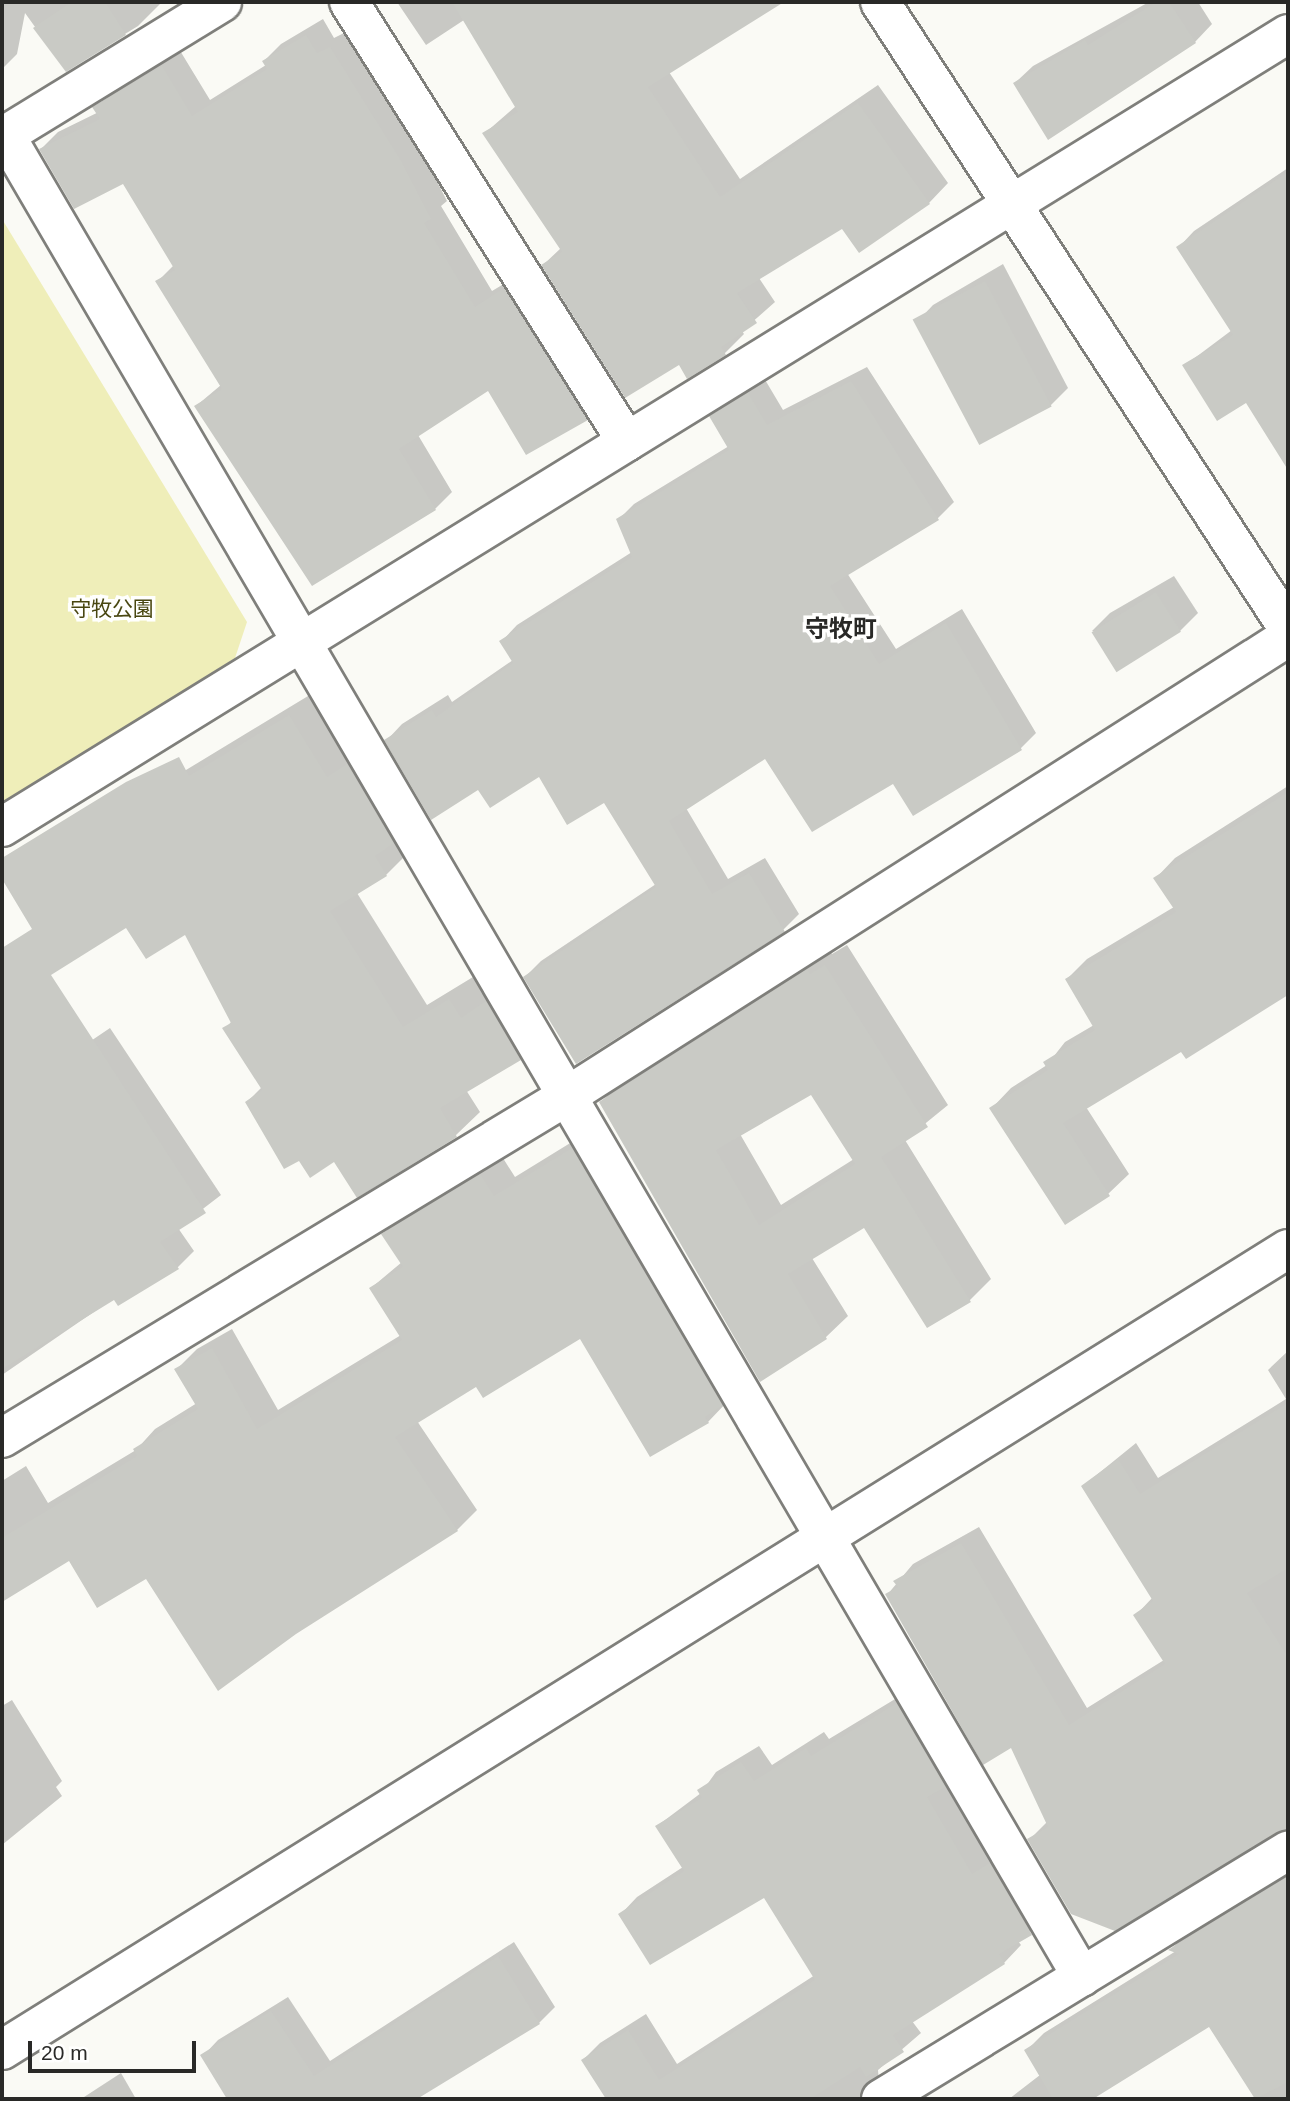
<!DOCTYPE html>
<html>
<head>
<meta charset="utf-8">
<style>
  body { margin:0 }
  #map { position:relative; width:1290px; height:2101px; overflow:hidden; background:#fafaf5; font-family:Helvetica,"Noto Sans JP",sans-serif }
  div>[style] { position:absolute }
  .green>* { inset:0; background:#efeeb9 }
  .shadow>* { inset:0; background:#0003 }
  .building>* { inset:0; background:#c9cac5; transform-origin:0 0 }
  .roads { filter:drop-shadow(2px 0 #7f7f7b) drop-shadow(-2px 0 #7f7f7b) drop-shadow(0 2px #7f7f7b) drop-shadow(0 -2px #7f7f7b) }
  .minor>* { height:38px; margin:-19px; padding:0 19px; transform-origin:19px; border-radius:19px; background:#fff }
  span { translate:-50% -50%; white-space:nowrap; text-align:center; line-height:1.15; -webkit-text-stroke:7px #fffffe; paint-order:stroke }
  .park-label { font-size:21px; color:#494711 }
  .quarter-label { font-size:24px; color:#292927; font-weight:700 }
  .frame { position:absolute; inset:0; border:4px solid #292927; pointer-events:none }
  .scale { position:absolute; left:28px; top:2041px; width:168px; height:32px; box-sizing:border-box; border:4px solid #292927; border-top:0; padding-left:9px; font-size:21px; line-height:24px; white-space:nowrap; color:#292927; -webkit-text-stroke:5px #fffffe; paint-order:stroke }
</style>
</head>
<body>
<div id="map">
  <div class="green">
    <i style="clip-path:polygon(2px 219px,247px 622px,235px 658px,2px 807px)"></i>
  </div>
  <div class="shadow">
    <i style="clip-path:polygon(2px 2px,162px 2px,138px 26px,66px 70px,25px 13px,17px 54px,2px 69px)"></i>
    <i style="clip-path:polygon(397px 2px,780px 2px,669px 72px,740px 179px,878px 85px,948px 183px,929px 203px,843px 226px,759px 278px,775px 302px,742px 331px,744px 334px,724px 354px,680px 362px,543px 265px,561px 248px,485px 133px,516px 106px,464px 20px,426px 45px)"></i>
    <i style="clip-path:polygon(1149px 2px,1198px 2px,1212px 24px,1195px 42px,1049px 138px,1015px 83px,1033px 66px)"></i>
    <i style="clip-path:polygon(323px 19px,334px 38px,348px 31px,418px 144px,447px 201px,441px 206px,492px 291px,522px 273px,603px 402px,586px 419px,489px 389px,418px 435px,452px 492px,435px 509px,196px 406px,221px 385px,157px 282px,174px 265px,124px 182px,41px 149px,58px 132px,115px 104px,103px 102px,119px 86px,179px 49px,210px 100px,266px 65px,264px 61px,281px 44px)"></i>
    <i style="clip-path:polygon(1288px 168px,1288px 463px,1286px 464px,1247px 400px,1184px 366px,1232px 330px,1179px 247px,1194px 231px)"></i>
    <i style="clip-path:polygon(1003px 264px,1068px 388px,1050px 406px,916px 323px,933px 305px)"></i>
    <i style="clip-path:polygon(867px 367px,954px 502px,938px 518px,847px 573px,896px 649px,962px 609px,1036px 733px,1021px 748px,894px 781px,765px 757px,686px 808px,728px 879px,765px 858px,799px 914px,783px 930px,525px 977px,541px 961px,656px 884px,604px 800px,540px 775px,478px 787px,387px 740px,402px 724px,448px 695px,452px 702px,513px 660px,502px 641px,517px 625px,632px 552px,618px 520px,634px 504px,729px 446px,712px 417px,728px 401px,764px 378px,783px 410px)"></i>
    <i style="clip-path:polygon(1174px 576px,1198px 613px,1180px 631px,1092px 631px,1110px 613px)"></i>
    <i style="clip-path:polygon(313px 693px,410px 851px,386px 875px,357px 893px,427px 1005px,473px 977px,486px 996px,510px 979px,543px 1035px,520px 1059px,466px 1090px,480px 1112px,456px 1135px,358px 1195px,334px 1160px,299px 1158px,247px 1102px,262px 1087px,225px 1029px,232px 1021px,163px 793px,186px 770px)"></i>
    <i style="clip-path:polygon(1288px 786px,1288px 993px,1186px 1056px,1181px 1049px,1086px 1107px,1129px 1174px,1108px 1194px,991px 1109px,1011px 1088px,1047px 1065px,1065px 1042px,1094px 1025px,1067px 979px,1087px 959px,1174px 907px,1155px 879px,1175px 858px)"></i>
    <i style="clip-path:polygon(evenodd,847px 945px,948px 1105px,905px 1140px,991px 1279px,970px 1300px,928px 1325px,864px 1226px,812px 1258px,848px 1316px,826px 1337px,760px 1379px,601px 1102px,622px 1081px,829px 949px,832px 954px,847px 945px,811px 1093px,854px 1159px,781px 1205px,740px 1134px,811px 1093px)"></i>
    <i style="clip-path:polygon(110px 1028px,221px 1195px,178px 1228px,194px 1251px,178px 1267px,114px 1298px,2px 1375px,2px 1101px)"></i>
    <i style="clip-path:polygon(593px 1129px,728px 1401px,708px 1422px,581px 1337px,477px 1385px,417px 1421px,477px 1510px,457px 1530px,147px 1576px,69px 1559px,2px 1600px,2px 1481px,26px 1466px,48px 1503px,136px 1450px,155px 1429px,197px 1403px,177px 1369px,197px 1349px,232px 1329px,278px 1410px,401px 1335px,371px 1288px,402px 1262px,383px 1234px,404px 1214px,501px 1155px,515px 1177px)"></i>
    <i style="clip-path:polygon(1288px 1351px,1288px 1830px,1029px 1840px,1047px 1822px,1012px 1746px,887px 1595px,913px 1564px,979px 1527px,1087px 1708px,1164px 1660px,1136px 1615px,1153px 1597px,1083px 1486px,1136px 1443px,1158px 1478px,1286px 1399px,1268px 1370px)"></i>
    <i style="clip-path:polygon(915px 1687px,947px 1783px,990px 1857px,1008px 1846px,1048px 1916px,1018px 1941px,1021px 1945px,1004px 1963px,912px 2021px,921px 2033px,878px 2070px,880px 2093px,890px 2099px,608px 2099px,583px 2060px,600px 2043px,646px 2014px,677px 2064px,815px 1975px,765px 1896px,620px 1915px,637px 1897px,683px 1867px,657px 1826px,701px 1793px,716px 1772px,759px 1746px,772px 1765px,824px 1732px,829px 1739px)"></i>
    <i style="clip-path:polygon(12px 1700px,62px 1781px,56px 1787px,62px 1796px,2px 1845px,2px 1706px)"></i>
    <i style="clip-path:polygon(1288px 1871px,1288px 2099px,1257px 2099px,1210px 2025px,1089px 2099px,1009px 2099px,1040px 2075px,1026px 2051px,1044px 2033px,1176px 1951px,1171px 1949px,1188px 1933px)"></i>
    <i style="clip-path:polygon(514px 1942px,555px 2007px,539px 2023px,424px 2052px,337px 2099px,229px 2099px,203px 2056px,218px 2040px,288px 1997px,330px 2061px)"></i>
    <i style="clip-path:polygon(121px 2073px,136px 2099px,81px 2099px)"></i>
  </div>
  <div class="building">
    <i style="clip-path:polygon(72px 2px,105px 2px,126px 35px,66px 72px,33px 28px)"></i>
    <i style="clip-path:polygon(452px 2px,784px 2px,648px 87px,720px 197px,858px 103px,930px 204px,859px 253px,842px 229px,737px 293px,757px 323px,721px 347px,726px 355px,687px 379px,679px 365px,625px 398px,541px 265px,562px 252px,482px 133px,518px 112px)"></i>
    <i style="clip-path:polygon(1156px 2px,1169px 2px,1196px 43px,1048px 140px,1013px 83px,1085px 40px,1088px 45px)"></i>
    <i style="clip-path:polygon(306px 35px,317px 53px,330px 47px,401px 161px,431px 219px,424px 223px,475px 307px,504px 288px,588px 420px,526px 455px,488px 391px,399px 449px,436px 510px,312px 586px,194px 406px,222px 389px,155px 281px,175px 270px,123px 184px,74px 209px,39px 149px,100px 119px,92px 107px,162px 66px,192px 116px,267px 69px,262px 61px)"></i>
    <i style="clip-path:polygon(1288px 172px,1288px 470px,1246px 403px,1217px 421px,1182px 365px,1233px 335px,1176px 247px)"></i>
    <i style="left:985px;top:281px;width:142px;height:82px;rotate:62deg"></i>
    <i style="clip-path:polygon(851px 381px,939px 520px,830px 586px,879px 664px,946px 623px,1022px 750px,913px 816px,893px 784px,812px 832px,765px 759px,669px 821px,712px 894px,749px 873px,785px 932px,576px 1064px,523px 977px,656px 887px,604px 803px,567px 825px,539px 777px,490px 808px,478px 790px,431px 820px,384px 740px,432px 710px,436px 717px,513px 663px,499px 641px,632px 557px,616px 519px,729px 450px,709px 416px,748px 393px,767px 425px)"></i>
    <i style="left:1156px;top:592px;width:47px;height:76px;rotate:58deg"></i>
    <i style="clip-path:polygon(289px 715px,327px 777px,347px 764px,394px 843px,375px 856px,387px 876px,330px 911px,403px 1027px,449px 999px,461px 1018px,486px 1001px,521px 1060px,440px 1108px,457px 1137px,357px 1198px,334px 1162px,310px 1178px,299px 1161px,284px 1169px,245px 1102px,262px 1090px,222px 1028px,231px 1023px,185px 935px,146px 959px,126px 928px,51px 975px,206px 1213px,160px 1242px,179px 1269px,118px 1306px,114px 1300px,2px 1369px,2px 948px,32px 929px,2px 879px,2px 858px,126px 782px,179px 757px,189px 776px)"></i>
    <i style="clip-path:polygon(1288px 792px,1288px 995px,1186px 1059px,1181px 1052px,1063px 1123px,1110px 1196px,1065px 1225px,989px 1108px,1048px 1070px,1043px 1062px,1095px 1030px,1065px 979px,1176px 912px,1153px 878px)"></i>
    <i style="clip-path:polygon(evenodd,825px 965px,928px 1127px,881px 1157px,971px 1302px,927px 1328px,864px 1228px,788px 1274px,827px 1339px,760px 1382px,599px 1102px,807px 969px,810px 974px,825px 965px,811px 1095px,855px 1164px,759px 1225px,716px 1150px,811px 1095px)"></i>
    <i style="clip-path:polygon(572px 1148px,723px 1405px,705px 1417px,709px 1423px,650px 1457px,580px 1339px,483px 1398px,476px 1387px,395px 1437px,458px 1531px,296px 1634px,218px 1691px,146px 1579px,97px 1608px,69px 1561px,2px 1602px,2px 1538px,137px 1456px,133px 1449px,198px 1409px,174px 1369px,212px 1348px,257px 1429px,402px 1340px,369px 1288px,403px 1267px,381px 1234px,480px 1174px,494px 1196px)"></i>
    <i style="clip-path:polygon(1288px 1403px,1288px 1568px,1247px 1593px,1288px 1657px,1288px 1829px,1115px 1931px,1071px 1914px,1027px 1839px,1048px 1827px,1011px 1748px,983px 1765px,885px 1594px,898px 1587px,893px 1581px,961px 1543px,1069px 1725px,1165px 1664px,1133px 1615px,1153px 1601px,1081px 1486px,1118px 1459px,1140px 1494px)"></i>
    <i style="clip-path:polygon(897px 1703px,945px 1787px,927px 1797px,972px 1874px,990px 1863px,1032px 1935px,999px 1954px,1005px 1964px,893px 2035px,904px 2052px,866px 2077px,860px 2067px,810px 2099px,606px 2099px,581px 2060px,628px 2030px,659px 2080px,815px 1980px,764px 1898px,650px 1965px,618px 1914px,684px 1871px,655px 1826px,702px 1798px,697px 1790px,741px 1762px,754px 1781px,806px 1748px,811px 1756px)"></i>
    <i style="clip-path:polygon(1288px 1876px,1288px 2082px,1255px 2099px,1209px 2027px,1093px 2099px,1053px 2099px,1024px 2050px,1179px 1954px,1168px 1950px)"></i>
    <i style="clip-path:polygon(498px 1956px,540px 2024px,417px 2099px,227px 2099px,200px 2055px,271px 2011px,314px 2076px)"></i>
  </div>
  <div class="roads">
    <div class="minor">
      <i style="left:349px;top:2px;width:520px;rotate:57.71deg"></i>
      <i style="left:880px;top:2px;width:747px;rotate:56.91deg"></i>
      <i style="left:2px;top:137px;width:258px;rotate:-31.5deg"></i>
      <i style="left:7px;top:138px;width:2130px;rotate:59.69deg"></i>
      <i style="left:2px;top:827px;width:1511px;rotate:-31.66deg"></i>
      <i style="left:2px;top:1438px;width:660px;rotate:-31.19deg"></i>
      <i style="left:567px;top:1096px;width:855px;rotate:-32.48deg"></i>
      <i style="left:2px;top:2050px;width:1515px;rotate:-31.92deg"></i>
      <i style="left:881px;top:2099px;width:477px;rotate:-31.4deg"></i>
    </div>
  </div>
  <div class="park-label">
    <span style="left:112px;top:609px">守牧公園</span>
  </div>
  <div class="quarter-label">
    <span style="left:841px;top:629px">守牧町</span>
  </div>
  <div class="frame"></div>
  <div class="scale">20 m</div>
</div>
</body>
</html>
